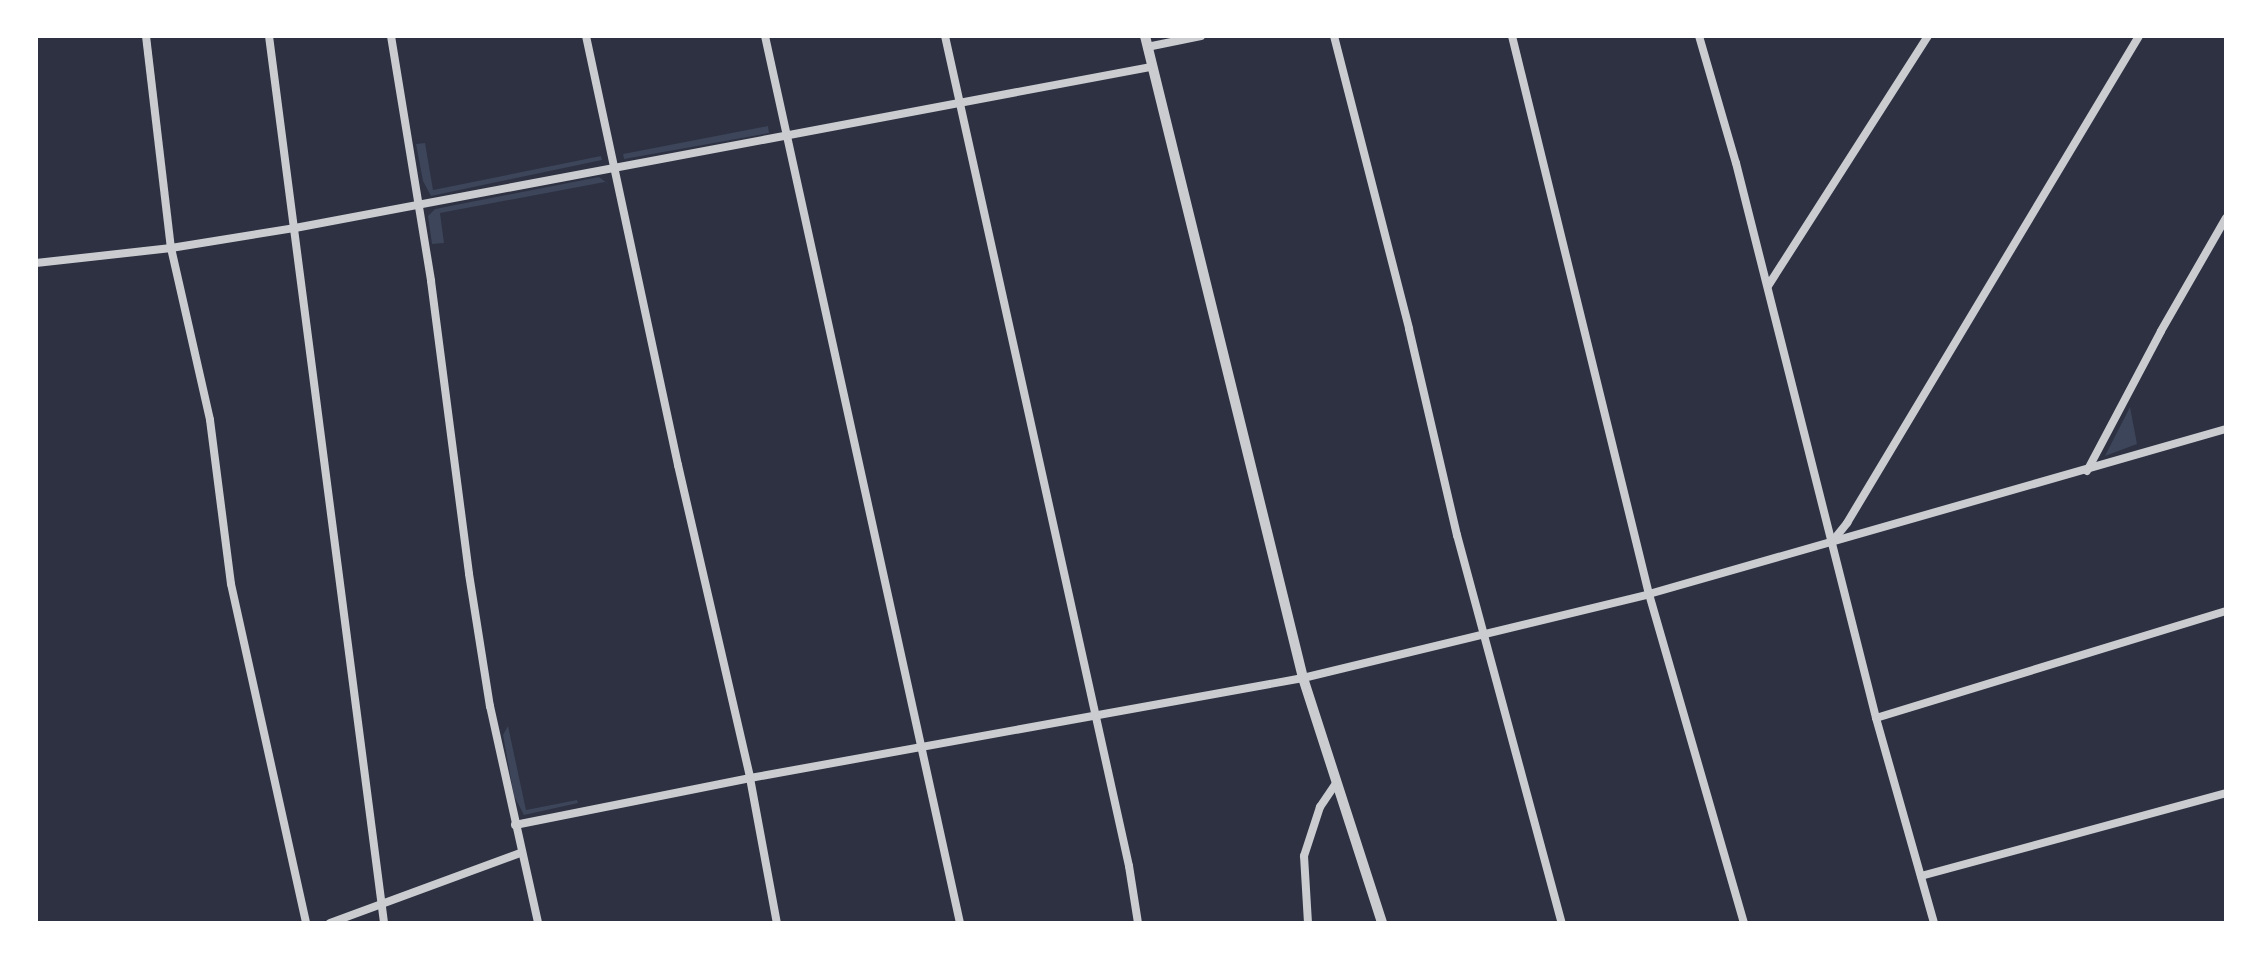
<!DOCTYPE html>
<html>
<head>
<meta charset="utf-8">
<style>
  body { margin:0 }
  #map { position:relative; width:2262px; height:959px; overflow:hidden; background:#2d3142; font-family:Mulish,sans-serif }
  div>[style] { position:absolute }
  .green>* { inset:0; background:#3c4559 }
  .minor>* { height:8px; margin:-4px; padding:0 4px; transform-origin:4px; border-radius:4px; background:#caccd0 }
  .tertiary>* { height:10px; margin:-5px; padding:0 5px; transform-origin:5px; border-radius:5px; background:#caccd0 }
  span { translate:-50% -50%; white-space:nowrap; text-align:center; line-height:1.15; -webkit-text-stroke:6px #fff; paint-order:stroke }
  .frame { position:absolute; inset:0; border:38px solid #fff; pointer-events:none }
</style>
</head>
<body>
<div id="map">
  <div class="green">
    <i style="clip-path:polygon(768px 126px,769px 133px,624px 159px,623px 154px)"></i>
    <i style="clip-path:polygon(425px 143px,433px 190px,601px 156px,602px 160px,431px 196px,423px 181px,416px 144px)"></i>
    <i style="clip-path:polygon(599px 177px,611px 186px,605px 182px,440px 213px,444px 243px,432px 244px,428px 216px,435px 209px)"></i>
    <i style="clip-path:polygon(2130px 407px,2137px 444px,2105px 456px)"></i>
    <i style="clip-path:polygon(508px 726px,526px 810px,577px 800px,578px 803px,524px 815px,514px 796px,503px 735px)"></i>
  </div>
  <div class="minor">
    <i style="left:146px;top:36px;width:213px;rotate:83.3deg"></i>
    <i style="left:171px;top:248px;width:176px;rotate:77.2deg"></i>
    <i style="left:210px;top:420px;width:165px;rotate:82.7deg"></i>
    <i style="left:231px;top:584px;width:347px;rotate:77.5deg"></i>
    <i style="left:269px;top:36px;width:894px;rotate:82.61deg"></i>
    <i style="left:391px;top:36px;width:248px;rotate:80.7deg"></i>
    <i style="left:431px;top:281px;width:295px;rotate:82.6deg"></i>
    <i style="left:469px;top:574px;width:134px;rotate:81deg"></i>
    <i style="left:490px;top:706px;width:222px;rotate:77.5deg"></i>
    <i style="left:586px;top:36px;width:439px;rotate:77.9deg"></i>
    <i style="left:678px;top:465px;width:321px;rotate:77deg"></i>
    <i style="left:750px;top:778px;width:147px;rotate:79.5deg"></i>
    <i style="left:765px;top:36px;width:908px;rotate:77.6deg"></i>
    <i style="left:945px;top:36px;width:850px;rotate:77.5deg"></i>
    <i style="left:1129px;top:866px;width:58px;rotate:81deg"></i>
    <i style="left:1334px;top:36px;width:302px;rotate:75.6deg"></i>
    <i style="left:1409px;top:329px;width:212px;rotate:76.9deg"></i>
    <i style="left:1457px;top:535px;width:402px;rotate:74.9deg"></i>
    <i style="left:1512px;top:36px;width:575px;rotate:76.21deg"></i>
    <i style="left:1649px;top:594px;width:342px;rotate:73.9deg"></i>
    <i style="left:1699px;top:36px;width:132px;rotate:73.8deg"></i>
    <i style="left:1736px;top:163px;width:572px;rotate:75.84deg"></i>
    <i style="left:1876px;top:718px;width:213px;rotate:74.2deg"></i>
    <i style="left:1147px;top:47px;width:55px;rotate:-11.5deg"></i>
    <i style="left:36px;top:263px;width:136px;rotate:-6.3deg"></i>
    <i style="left:171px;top:248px;width:126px;rotate:-9.2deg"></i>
    <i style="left:295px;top:228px;width:870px;rotate:-10.66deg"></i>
    <i style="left:1768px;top:286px;width:297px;rotate:-57.4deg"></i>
    <i style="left:2087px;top:471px;width:158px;rotate:-62.1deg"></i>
    <i style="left:2161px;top:331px;width:130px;rotate:-60.1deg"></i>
    <i style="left:1831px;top:543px;width:26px;rotate:-51deg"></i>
    <i style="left:1847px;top:523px;width:568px;rotate:-59.05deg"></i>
    <i style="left:1876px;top:718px;width:366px;rotate:-17deg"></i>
    <i style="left:515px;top:825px;width:240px;rotate:-11.3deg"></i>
    <i style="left:750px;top:778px;width:562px;rotate:-10.25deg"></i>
    <i style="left:1303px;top:678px;width:356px;rotate:-13.6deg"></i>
    <i style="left:1649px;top:594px;width:600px;rotate:-15.96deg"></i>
    <i style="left:1921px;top:876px;width:316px;rotate:-15.2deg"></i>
    <i style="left:330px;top:923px;width:202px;rotate:-20.2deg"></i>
    <i style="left:1308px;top:923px;width:67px;rotate:-93.4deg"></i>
    <i style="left:1304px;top:856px;width:52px;rotate:-71.9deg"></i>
    <i style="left:1320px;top:807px;width:29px;rotate:-56deg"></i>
  </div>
  <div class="tertiary">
    <i style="left:1145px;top:36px;width:661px;rotate:76.17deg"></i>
    <i style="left:1303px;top:678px;width:257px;rotate:72.1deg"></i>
  </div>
  <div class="frame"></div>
</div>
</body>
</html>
